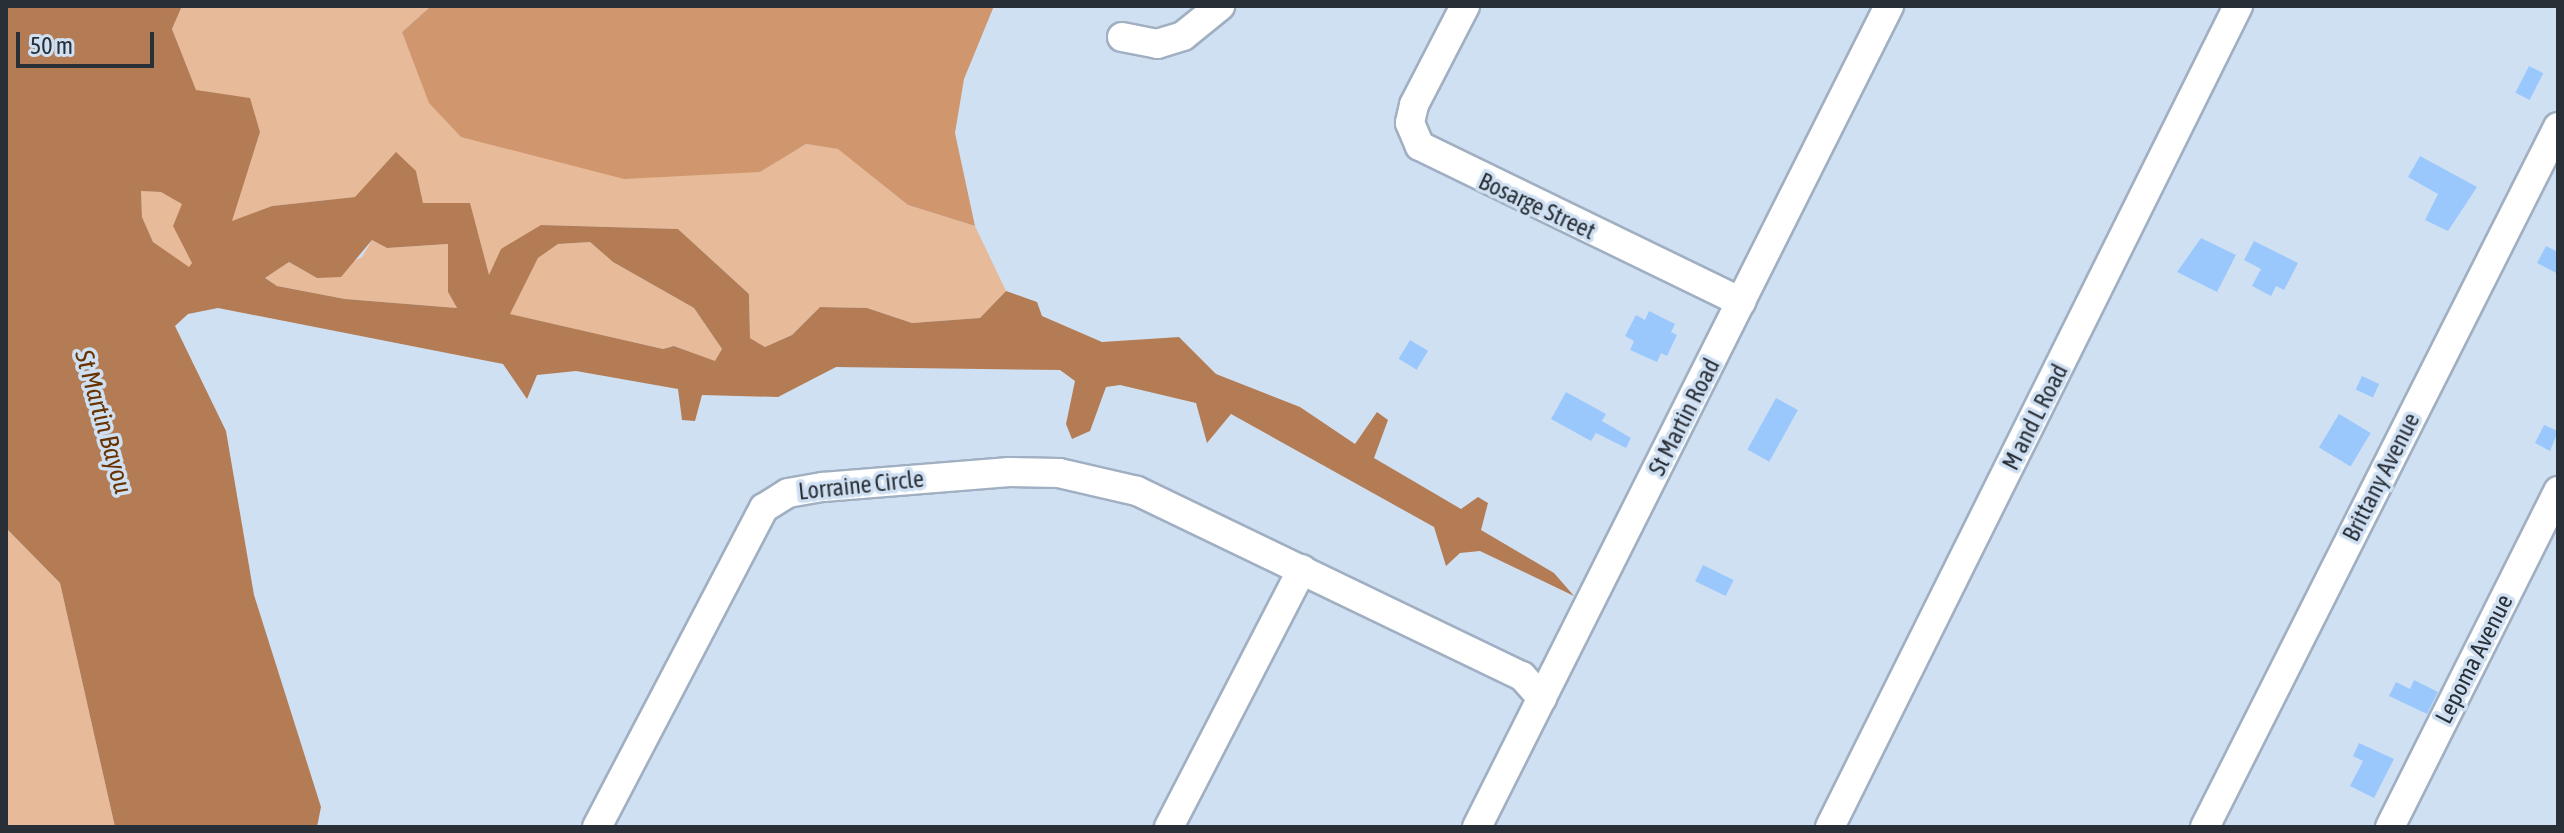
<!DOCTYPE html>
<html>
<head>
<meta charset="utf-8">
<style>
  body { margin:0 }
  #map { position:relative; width:2564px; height:833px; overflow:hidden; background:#d0e0f3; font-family:"Asap Condensed",sans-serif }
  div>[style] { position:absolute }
  .green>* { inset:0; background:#e7ba9a }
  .forest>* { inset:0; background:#d0976e }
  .water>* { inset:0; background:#b37c54 }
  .building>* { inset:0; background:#9bc8fc; transform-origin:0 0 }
  .roads { filter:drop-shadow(2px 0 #a0afc1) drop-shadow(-2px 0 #a0afc1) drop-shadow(0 2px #a0afc1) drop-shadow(0 -2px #a0afc1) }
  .minor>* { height:28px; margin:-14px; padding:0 14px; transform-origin:14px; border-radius:14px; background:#fff }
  span { translate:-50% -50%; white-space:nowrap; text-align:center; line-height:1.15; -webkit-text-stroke:7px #d0e0f3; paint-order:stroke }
  .street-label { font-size:24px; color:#292f36 }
  .water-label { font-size:26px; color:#683300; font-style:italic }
  .frame { position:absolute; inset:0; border:8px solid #292f36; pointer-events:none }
  .scale { position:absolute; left:16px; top:32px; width:138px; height:36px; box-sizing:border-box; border:4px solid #292f36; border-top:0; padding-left:10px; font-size:24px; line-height:28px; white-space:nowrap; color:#292f36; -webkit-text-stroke:6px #d0e0f3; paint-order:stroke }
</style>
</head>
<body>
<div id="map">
  <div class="green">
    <i style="clip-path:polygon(182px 6px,431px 6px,402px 32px,759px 172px,806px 144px,839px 149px,908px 205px,975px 226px,1006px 291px,980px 318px,912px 323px,867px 308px,820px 307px,792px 335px,765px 347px,750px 338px,749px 294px,678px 229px,541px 225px,489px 276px,423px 203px,416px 171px,355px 197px,272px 206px,231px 222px,260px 132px,249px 98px,196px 91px,172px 29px)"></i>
    <i style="clip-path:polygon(141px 191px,161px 192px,183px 204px,178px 221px,192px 263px,189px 268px,153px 242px,142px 217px)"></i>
    <i style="clip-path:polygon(372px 240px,387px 248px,449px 244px,448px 292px,457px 308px,345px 299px,277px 286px,265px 278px,289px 262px,317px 278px,362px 257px)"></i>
    <i style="clip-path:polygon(590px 242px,613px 262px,694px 308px,722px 349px,715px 362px,675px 346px,663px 349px,509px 314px,538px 258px,558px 244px)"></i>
    <i style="clip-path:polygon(6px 528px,60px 583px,115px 827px,6px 827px)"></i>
  </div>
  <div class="forest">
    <i style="clip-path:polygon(431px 6px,994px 6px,964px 79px,955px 133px,975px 226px,908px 205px,838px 149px,806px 144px,760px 172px,624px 179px,461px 137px,429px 103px,402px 32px)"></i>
  </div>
  <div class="water">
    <i style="clip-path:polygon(evenodd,6px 6px,182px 6px,172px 29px,196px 90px,250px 98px,260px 132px,232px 221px,272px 206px,355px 197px,396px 152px,416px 171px,423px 203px,470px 203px,489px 275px,501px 249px,541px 225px,678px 229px,749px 294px,750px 338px,765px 347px,792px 335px,820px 307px,867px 308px,912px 323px,980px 318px,1006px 291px,1037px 302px,1042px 316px,1102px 342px,1179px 337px,1216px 374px,1300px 407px,1355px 444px,1377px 412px,1388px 420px,1374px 458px,1461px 509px,1478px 497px,1488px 503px,1481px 530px,1554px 573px,1574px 596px,1480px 551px,1460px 553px,1446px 566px,1434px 527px,1231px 414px,1207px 443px,1196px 403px,1120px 385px,1106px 387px,1090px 431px,1072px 439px,1066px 424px,1075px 381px,1060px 370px,836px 367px,778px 397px,702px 395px,695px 421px,682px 420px,678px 389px,576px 371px,537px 375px,527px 399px,503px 364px,218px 308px,188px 314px,175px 326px,226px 431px,254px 595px,321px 807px,317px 827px,115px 827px,60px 583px,6px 528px,6px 6px,141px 191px,161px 192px,182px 204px,173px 226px,192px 263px,189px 267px,153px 242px,142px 217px,141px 191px,6px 6px,372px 240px,387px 248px,448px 244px,448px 292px,457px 308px,345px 299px,277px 286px,265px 278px,289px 262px,317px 278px,341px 277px,372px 240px,6px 6px,590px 242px,613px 262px,694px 308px,722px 349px,715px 361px,674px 346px,663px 349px,510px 314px,538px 258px,558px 244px,590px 242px)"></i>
  </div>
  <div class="building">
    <i style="left:2529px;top:66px;width:16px;height:30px;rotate:27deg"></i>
    <i style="clip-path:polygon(2420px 156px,2477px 187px,2448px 231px,2425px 220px,2438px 194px,2408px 177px)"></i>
    <i style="clip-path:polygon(2201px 238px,2236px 255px,2217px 292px,2177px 272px)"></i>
    <i style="clip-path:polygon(2254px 241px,2298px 263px,2284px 290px,2276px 286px,2271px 296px,2252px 286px,2261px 269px,2244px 260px)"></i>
    <i style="clip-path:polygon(2546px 246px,2558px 252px,2558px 274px,2537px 263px)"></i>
    <i style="clip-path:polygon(1649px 311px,1675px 324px,1671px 332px,1677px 335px,1667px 356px,1661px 353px,1657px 362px,1630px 350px,1634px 341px,1625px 336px,1636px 315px,1645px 320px)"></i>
    <i style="left:1410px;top:340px;width:21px;height:22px;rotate:31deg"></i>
    <i style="left:2362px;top:376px;width:19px;height:15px;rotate:25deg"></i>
    <i style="clip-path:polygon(1566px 392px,1606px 414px,1602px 421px,1631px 438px,1626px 448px,1596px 433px,1591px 441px,1551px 419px)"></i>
    <i style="left:1776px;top:398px;width:25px;height:59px;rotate:29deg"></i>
    <i style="left:2339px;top:414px;width:37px;height:39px;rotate:31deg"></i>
    <i style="clip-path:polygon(2544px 425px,2558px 431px,2550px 451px,2535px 443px)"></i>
    <i style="left:1703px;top:565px;width:34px;height:18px;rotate:26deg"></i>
    <i style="clip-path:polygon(2414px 680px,2438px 692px,2427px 714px,2389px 696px,2396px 682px,2410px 689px)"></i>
    <i style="clip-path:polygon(2359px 743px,2394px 759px,2374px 798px,2350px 786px,2363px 761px,2353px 756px)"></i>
  </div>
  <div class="roads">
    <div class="minor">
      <i style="left:1465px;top:6px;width:111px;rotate:117.3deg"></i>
      <i style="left:1414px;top:105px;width:18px;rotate:103deg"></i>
      <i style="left:1410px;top:123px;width:25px;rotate:67deg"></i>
      <i style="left:1420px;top:146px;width:357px;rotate:25.9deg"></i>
      <i style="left:1122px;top:37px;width:36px;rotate:11deg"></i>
      <i style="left:1157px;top:44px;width:27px;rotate:-17deg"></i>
      <i style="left:1183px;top:36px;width:48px;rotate:-39deg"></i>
      <i style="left:597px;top:827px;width:360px;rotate:-62.4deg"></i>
      <i style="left:764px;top:508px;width:28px;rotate:-32deg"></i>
      <i style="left:788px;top:493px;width:36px;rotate:-10deg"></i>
      <i style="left:823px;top:487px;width:187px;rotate:-4.6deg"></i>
      <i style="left:1009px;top:472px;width:50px;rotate:1.1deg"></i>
      <i style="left:1059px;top:473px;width:80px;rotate:13deg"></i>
      <i style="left:1137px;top:491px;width:427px;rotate:25.7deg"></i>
      <i style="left:1522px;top:676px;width:30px;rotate:48deg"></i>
      <i style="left:1169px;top:827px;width:290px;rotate:-62.7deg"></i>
      <i style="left:1477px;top:827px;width:919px;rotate:-63.35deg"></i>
      <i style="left:1830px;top:827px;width:917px;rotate:-63.57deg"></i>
      <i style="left:2205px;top:827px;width:784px;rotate:-63.24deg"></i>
      <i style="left:2390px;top:827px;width:376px;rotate:-63.4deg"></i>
    </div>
  </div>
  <div class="street-label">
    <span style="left:1537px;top:206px;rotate:25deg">Bosarge Street</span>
    <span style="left:1684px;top:417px;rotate:-63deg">St Martin Road</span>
    <span style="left:2035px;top:417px;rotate:-63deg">M and L Road</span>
    <span style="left:2381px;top:477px;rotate:-63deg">Brittany Avenue</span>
    <span style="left:861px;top:485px;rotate:-6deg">Lorraine Circle</span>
    <span style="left:2474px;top:659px;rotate:-63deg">Lepoma Avenue</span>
  </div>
  <div class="water-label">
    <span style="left:103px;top:422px;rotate:74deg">St Martin Bayou</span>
  </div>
  <div class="frame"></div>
  <div class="scale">50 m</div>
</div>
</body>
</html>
